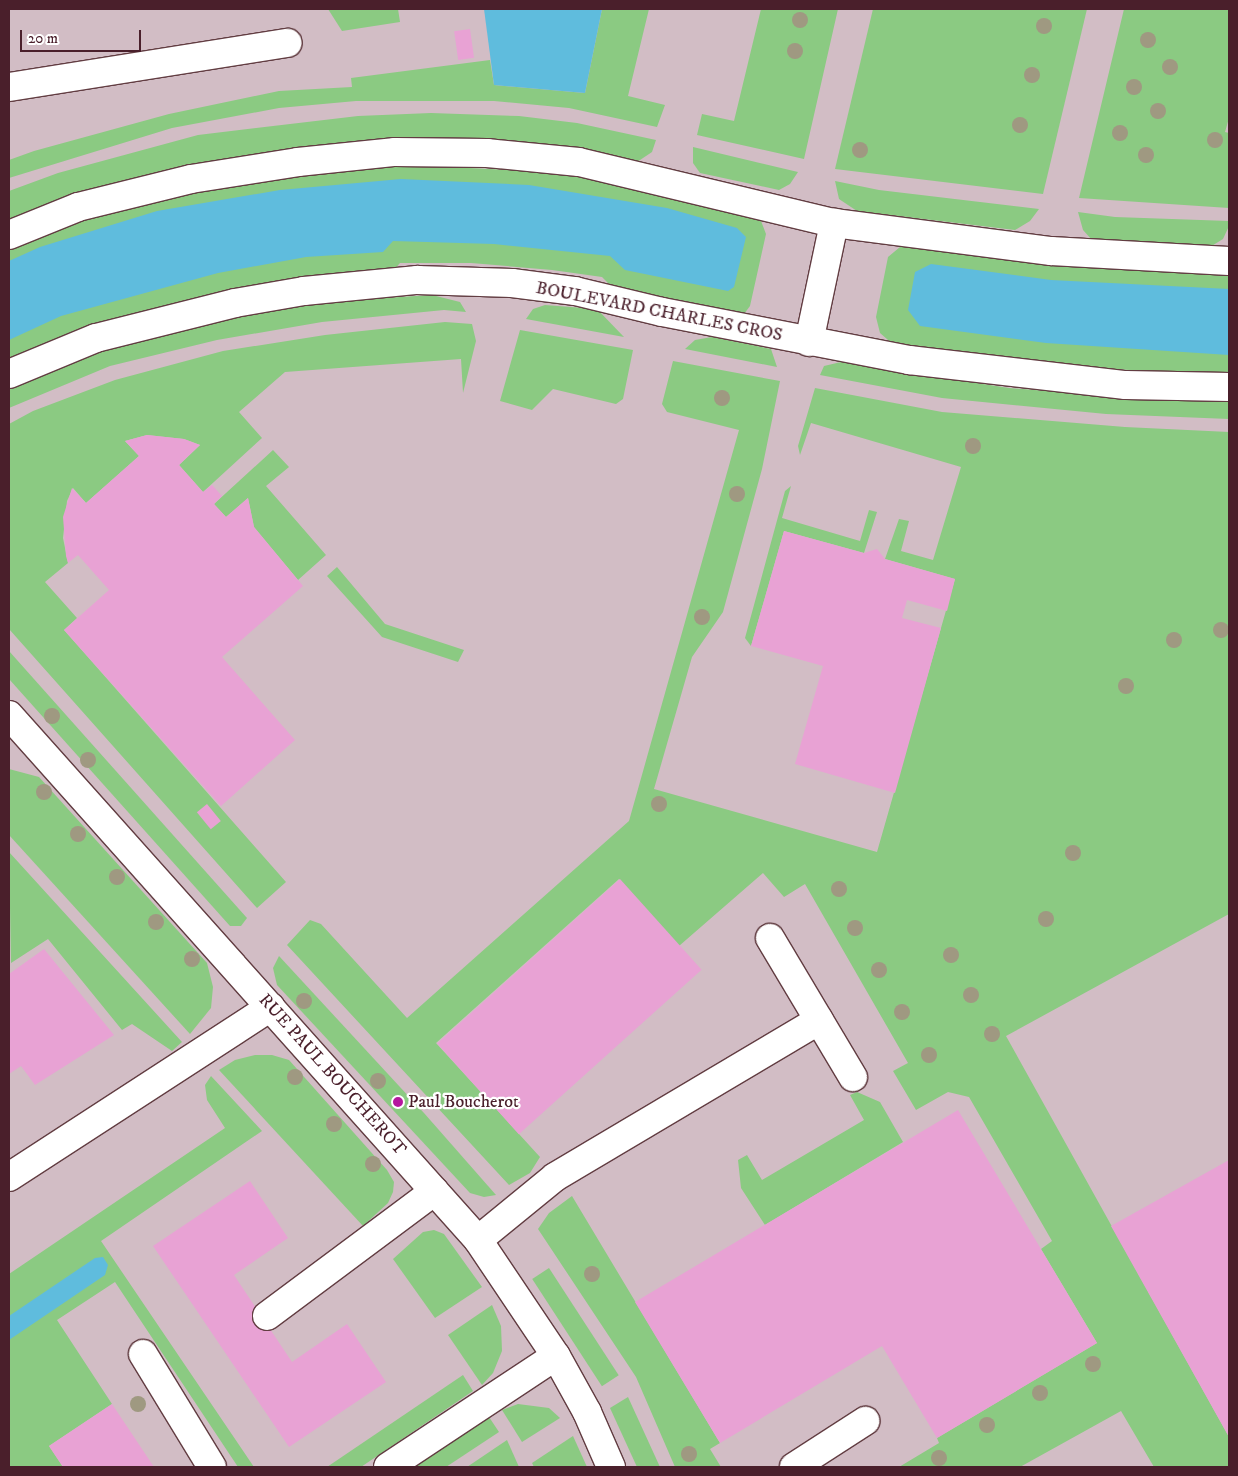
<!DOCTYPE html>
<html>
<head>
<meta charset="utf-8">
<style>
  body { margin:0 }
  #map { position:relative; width:1238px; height:1476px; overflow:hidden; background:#eae4c5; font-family:"IM FELL DW Pica",serif }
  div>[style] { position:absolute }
  .industrial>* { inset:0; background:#d2bdc5; transform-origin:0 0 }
  .green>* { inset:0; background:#8bca82; transform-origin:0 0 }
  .water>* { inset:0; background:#5fbcdd }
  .building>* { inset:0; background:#e8a2d4; transform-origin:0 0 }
  .roads { filter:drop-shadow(1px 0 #623d42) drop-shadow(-1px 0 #623d42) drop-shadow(0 1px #623d42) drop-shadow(0 -1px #623d42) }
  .minor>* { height:28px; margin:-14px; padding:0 14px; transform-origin:14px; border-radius:14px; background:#fff }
  .trees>* { width:16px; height:16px; margin:-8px; border-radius:50%; background:#9f9981 }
  .dots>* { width:14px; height:14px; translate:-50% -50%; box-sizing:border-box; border:2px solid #fff; border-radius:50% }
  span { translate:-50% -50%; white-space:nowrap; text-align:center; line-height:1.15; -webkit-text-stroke:4.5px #fff; paint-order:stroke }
  .street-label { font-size:18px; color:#4a1f2b }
  .poi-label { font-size:18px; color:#4a1f2b }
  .left { translate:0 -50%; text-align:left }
  .frame { position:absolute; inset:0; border:10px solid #4a1f2b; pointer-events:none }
  .scale { position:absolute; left:20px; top:30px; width:121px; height:22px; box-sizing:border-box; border:2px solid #4a1f2b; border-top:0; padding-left:6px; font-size:15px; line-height:18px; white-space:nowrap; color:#4a1f2b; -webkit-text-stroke:4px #fff; paint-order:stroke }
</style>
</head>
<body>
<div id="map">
  <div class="industrial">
    <i style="left:9px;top:9px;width:1220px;height:1458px"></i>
  </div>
  <div class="green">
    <i style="clip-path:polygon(328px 9px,398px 9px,400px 22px,342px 31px)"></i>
    <i style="clip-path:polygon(602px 9px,649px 9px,628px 96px,665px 105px,657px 127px,569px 108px,494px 101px,356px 101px,279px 108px,172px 128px,9px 178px,9px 160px,34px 151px,169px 114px,279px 91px,352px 87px,351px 78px,490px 60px,494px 85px,585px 93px)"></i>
    <i style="clip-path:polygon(761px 9px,838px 9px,804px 159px,697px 135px,702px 114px,734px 121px)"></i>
    <i style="clip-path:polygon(873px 9px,1087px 9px,1043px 194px,835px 169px)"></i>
    <i style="clip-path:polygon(1124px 9px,1229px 9px,1229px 118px,1225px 132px,1229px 133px,1229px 208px,1079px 198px)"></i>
    <i style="clip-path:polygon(431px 113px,519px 116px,577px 123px,656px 140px,652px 152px,637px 162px,294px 150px,171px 169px,65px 198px,9px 221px,9px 191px,58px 173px,198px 135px,358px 116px)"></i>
    <i style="clip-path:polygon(693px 147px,798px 172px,790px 184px,779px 190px,700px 173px,693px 163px)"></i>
    <i style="clip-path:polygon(408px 165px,532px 171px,588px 177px,748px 211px,761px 221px,766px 234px,750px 306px,744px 314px,730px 315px,615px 290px,602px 277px,552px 270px,471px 263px,400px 263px,393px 271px,270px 283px,207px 295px,73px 331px,9px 361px,9px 247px,37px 235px,165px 196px,337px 169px)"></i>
    <i style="clip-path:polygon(835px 181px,879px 190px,1039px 209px,1030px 221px,1015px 230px,857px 211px,839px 199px)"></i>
    <i style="clip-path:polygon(1078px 212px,1115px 217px,1229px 221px,1229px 226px,1223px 239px,1210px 247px,1092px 240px,1083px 230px)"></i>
    <i style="clip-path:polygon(900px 247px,925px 247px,1052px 264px,1229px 276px,1229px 376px,1048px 365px,895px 346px,880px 333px,876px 317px,888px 257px)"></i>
    <i style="clip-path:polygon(432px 295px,460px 302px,466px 312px,444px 310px,322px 322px,217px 340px,110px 366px,9px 408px,9px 388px,102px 350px,233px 315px,303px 303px)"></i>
    <i style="clip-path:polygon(545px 305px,597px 309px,624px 337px,526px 319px,533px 309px)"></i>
    <i style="clip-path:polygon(445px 322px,472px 324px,476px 341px,463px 393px,461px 359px,285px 372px,239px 412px,262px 438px,203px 492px,179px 465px,200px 445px,184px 439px,147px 435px,125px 441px,139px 456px,86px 503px,73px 488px,67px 501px,63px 538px,68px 563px,45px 582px,77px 618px,64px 630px,286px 882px,257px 908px,9px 629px,9px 424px,33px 411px,115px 380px,223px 351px,325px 335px)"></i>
    <i style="clip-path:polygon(520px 330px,633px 350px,623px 399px,616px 404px,553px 389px,532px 410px,500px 401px)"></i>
    <i style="clip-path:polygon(712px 337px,771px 349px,777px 367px,685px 349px,695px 340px)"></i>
    <i style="clip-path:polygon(673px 361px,780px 381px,762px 469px,723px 612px,692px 657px,654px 789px,877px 852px,955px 579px,885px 559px,899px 519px,909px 521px,901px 551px,933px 560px,961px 467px,811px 423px,800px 455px,798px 446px,815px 388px,942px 412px,1125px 427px,1229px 432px,1229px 914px,1006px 1036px,1229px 1437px,1229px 1467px,1154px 1467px,1121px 1411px,1020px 1467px,899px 1467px,939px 1443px,937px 1438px,1097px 1343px,1041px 1249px,1052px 1241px,969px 1097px,948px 1092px,916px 1110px,893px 1071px,908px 1063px,805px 884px,784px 897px,763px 873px,679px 946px,619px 879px,436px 1043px,540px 1157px,530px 1173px,509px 1185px,287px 945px,310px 920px,321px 924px,407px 1018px,629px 821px,739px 430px,667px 412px,662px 404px)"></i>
    <i style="clip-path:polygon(841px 362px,1009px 388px,1123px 397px,1229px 400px,1229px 419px,1106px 414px,942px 398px,820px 375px,824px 366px)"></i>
    <i style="clip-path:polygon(273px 450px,289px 467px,266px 486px,326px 555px,298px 580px,254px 527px,248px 498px,226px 517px,214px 504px)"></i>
    <i style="clip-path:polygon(791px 486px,782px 518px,860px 541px,869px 510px,877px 512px,864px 553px,784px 531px,751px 646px,745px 638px,785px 491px)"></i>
    <i style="clip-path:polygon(337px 567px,385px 624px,464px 650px,458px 662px,382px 637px,327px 576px)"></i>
    <i style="clip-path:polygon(9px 651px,247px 918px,241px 926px,230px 926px,9px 679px)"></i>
    <i style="clip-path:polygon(9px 769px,39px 777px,207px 963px,213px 987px,211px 1008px,190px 1034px,9px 835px)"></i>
    <i style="clip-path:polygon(9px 852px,182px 1042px,172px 1051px,132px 1024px,122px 1030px,48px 939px,11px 963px)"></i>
    <i style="clip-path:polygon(279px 956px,424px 1113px,496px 1195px,484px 1197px,470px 1193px,277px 985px,273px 968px)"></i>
    <i style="clip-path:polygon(255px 1055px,272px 1055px,289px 1060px,387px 1170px,394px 1182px,393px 1192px,388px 1203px,363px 1226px,219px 1070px,235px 1060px)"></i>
    <i style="clip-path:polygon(211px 1076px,262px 1131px,101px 1241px,254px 1467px,238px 1467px,115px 1282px,57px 1320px,112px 1404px,49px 1446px,63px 1467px,9px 1467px,9px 1274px,225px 1128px,207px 1100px,205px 1085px)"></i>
    <i style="clip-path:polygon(857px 1092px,880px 1102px,903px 1142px,765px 1225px,741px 1188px,738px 1160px,747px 1155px,762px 1180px,864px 1120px,850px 1095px)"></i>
    <i style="clip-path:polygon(572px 1196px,720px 1443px,710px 1449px,721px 1467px,675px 1467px,636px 1377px,538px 1229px,549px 1213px)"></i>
    <i style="clip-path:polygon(434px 1230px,444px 1234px,482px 1287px,435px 1318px,393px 1259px,423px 1232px)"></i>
    <i style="left:549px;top:1268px;width:128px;height:20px;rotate:57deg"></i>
    <i style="clip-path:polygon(492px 1305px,501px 1326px,502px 1351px,493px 1373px,482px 1385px,448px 1335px)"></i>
    <i style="clip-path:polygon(463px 1375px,473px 1391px,361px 1467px,327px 1467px)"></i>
    <i style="clip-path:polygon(628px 1397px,660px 1467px,637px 1467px,610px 1408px)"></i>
    <i style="clip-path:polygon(518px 1404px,549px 1408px,560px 1418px,522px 1442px,502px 1410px)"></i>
    <i style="clip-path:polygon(489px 1417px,499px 1432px,446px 1467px,414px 1467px)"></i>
    <i style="clip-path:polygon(573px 1436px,587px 1467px,534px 1467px,532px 1463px)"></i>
    <i style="clip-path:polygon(507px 1440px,519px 1467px,467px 1467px)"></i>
  </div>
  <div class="water">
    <i style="clip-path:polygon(484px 9px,602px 9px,585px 93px,494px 85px)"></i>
    <i style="clip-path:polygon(401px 179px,529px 185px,667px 208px,737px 228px,746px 237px,734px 287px,728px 291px,625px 270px,610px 256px,494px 244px,393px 241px,383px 252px,306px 257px,218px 273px,61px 316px,9px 340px,9px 261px,40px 247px,157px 211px,280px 190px)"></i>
    <i style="clip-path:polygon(931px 264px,1051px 280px,1229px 289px,1229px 355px,1046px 343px,920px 326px,908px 310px,915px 272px)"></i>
    <i style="clip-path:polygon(103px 1257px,108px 1265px,105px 1275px,9px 1340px,9px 1316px,95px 1258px)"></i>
  </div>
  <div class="building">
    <i style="left:470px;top:29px;width:29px;height:16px;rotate:82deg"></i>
    <i style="clip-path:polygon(147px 435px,184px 439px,200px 445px,179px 465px,203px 492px,212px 485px,222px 496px,214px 504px,226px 517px,248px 498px,254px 527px,303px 586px,222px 657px,295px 740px,221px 806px,64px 630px,109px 590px,78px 555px,68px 563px,66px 556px,63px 517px,72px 488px,86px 503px,139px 456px,125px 441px)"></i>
    <i style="clip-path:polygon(784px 531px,864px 553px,877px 549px,885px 559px,955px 579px,947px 611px,907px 600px,902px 618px,941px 628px,895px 793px,795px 764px,823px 666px,751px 646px)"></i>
    <i style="left:207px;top:804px;width:22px;height:13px;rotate:51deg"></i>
    <i style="left:620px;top:879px;width:122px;height:246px;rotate:48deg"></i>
    <i style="clip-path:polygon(44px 949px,114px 1035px,35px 1085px,21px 1066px,9px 1074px,9px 974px)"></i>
    <i style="clip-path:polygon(958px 1110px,1097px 1343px,937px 1438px,882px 1346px,720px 1443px,635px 1302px)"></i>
    <i style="clip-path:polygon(1229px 1160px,1229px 1437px,1111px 1226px)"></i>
    <i style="clip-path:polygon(250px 1181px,288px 1238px,234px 1275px,292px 1362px,347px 1324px,386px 1382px,289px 1447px,153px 1246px)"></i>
    <i style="clip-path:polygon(112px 1404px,154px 1467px,63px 1467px,49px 1446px)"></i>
  </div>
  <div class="roads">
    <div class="minor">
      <i style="left:9px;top:87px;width:282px;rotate:-9deg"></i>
      <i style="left:9px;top:235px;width:74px;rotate:-22.1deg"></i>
      <i style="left:78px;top:207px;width:116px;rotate:-13.9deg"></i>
      <i style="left:191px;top:179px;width:108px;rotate:-9deg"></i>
      <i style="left:298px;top:162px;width:98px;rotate:-5.9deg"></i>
      <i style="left:395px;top:152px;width:92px;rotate:0.6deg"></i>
      <i style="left:487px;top:153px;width:92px;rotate:5.6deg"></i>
      <i style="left:579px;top:162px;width:262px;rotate:13.5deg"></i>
      <i style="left:834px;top:223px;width:219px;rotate:7.4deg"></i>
      <i style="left:1051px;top:251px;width:178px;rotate:3.2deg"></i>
      <i style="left:809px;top:342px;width:122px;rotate:-78.1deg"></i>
      <i style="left:9px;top:374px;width:94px;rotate:-22.5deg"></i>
      <i style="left:96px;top:338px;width:143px;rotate:-14.1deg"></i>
      <i style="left:235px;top:303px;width:70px;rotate:-9.9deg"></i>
      <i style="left:304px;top:291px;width:114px;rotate:-5.6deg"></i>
      <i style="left:417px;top:280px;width:95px;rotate:1.8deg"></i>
      <i style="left:512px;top:283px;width:64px;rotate:7.2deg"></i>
      <i style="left:575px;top:291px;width:89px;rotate:13.6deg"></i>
      <i style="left:662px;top:312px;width:252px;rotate:11deg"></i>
      <i style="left:909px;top:360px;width:218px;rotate:6.6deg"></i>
      <i style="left:1126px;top:385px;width:103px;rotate:1.1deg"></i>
      <i style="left:9px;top:715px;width:704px;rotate:48.22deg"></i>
      <i style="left:478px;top:1240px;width:140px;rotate:56.1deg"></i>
      <i style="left:556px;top:1356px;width:64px;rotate:61deg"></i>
      <i style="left:587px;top:1412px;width:60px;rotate:66.4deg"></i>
      <i style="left:770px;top:938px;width:162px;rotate:59.2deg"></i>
      <i style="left:9px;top:1177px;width:312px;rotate:-33deg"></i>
      <i style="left:478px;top:1240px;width:99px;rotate:-39.3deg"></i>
      <i style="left:555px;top:1177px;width:307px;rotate:-30.7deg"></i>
      <i style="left:267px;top:1316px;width:209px;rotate:-36.7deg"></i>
      <i style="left:143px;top:1354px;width:132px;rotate:58.6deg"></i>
      <i style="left:388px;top:1467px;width:201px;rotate:-33.5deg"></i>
      <i style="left:794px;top:1467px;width:85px;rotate:-32.9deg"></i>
    </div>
  </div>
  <div class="trees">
    <i style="left:800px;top:20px"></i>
    <i style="left:1044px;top:26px"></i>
    <i style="left:1148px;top:40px"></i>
    <i style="left:795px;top:51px"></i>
    <i style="left:1170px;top:67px"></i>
    <i style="left:1032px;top:75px"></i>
    <i style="left:1134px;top:87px"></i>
    <i style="left:1158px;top:111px"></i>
    <i style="left:1020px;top:125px"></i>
    <i style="left:1120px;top:133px"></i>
    <i style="left:1215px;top:140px"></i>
    <i style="left:860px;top:150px"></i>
    <i style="left:1146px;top:155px"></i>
    <i style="left:722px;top:398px"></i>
    <i style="left:973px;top:446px"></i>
    <i style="left:737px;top:494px"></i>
    <i style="left:702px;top:617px"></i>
    <i style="left:1221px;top:630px"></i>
    <i style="left:1174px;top:640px"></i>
    <i style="left:1126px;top:686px"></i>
    <i style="left:52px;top:716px"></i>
    <i style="left:88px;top:760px"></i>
    <i style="left:44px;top:792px"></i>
    <i style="left:659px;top:804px"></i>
    <i style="left:78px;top:834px"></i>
    <i style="left:1073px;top:853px"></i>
    <i style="left:117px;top:877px"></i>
    <i style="left:839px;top:889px"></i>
    <i style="left:1046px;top:919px"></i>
    <i style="left:156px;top:922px"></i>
    <i style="left:855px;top:928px"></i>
    <i style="left:951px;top:955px"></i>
    <i style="left:192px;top:959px"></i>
    <i style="left:879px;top:970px"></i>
    <i style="left:971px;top:995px"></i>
    <i style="left:304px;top:1001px"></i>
    <i style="left:902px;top:1012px"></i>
    <i style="left:992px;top:1034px"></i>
    <i style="left:929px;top:1055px"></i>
    <i style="left:295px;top:1077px"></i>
    <i style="left:378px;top:1081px"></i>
    <i style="left:334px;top:1124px"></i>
    <i style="left:373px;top:1164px"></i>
    <i style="left:592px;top:1274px"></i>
    <i style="left:1093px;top:1364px"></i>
    <i style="left:1040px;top:1393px"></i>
    <i style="left:138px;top:1404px"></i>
    <i style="left:987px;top:1425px"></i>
    <i style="left:689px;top:1454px"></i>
    <i style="left:939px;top:1458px"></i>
  </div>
  <div class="dots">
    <i style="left:398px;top:1102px;background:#b5179e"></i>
  </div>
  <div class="street-label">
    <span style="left:659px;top:312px;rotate:11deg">BOULEVARD CHARLES CROS</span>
    <span style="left:332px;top:1075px;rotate:48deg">RUE PAUL BOUCHEROT</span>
  </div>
  <div class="poi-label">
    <span class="left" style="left:408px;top:1102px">Paul Boucherot</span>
  </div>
  <div class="frame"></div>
  <div class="scale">20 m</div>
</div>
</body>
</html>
